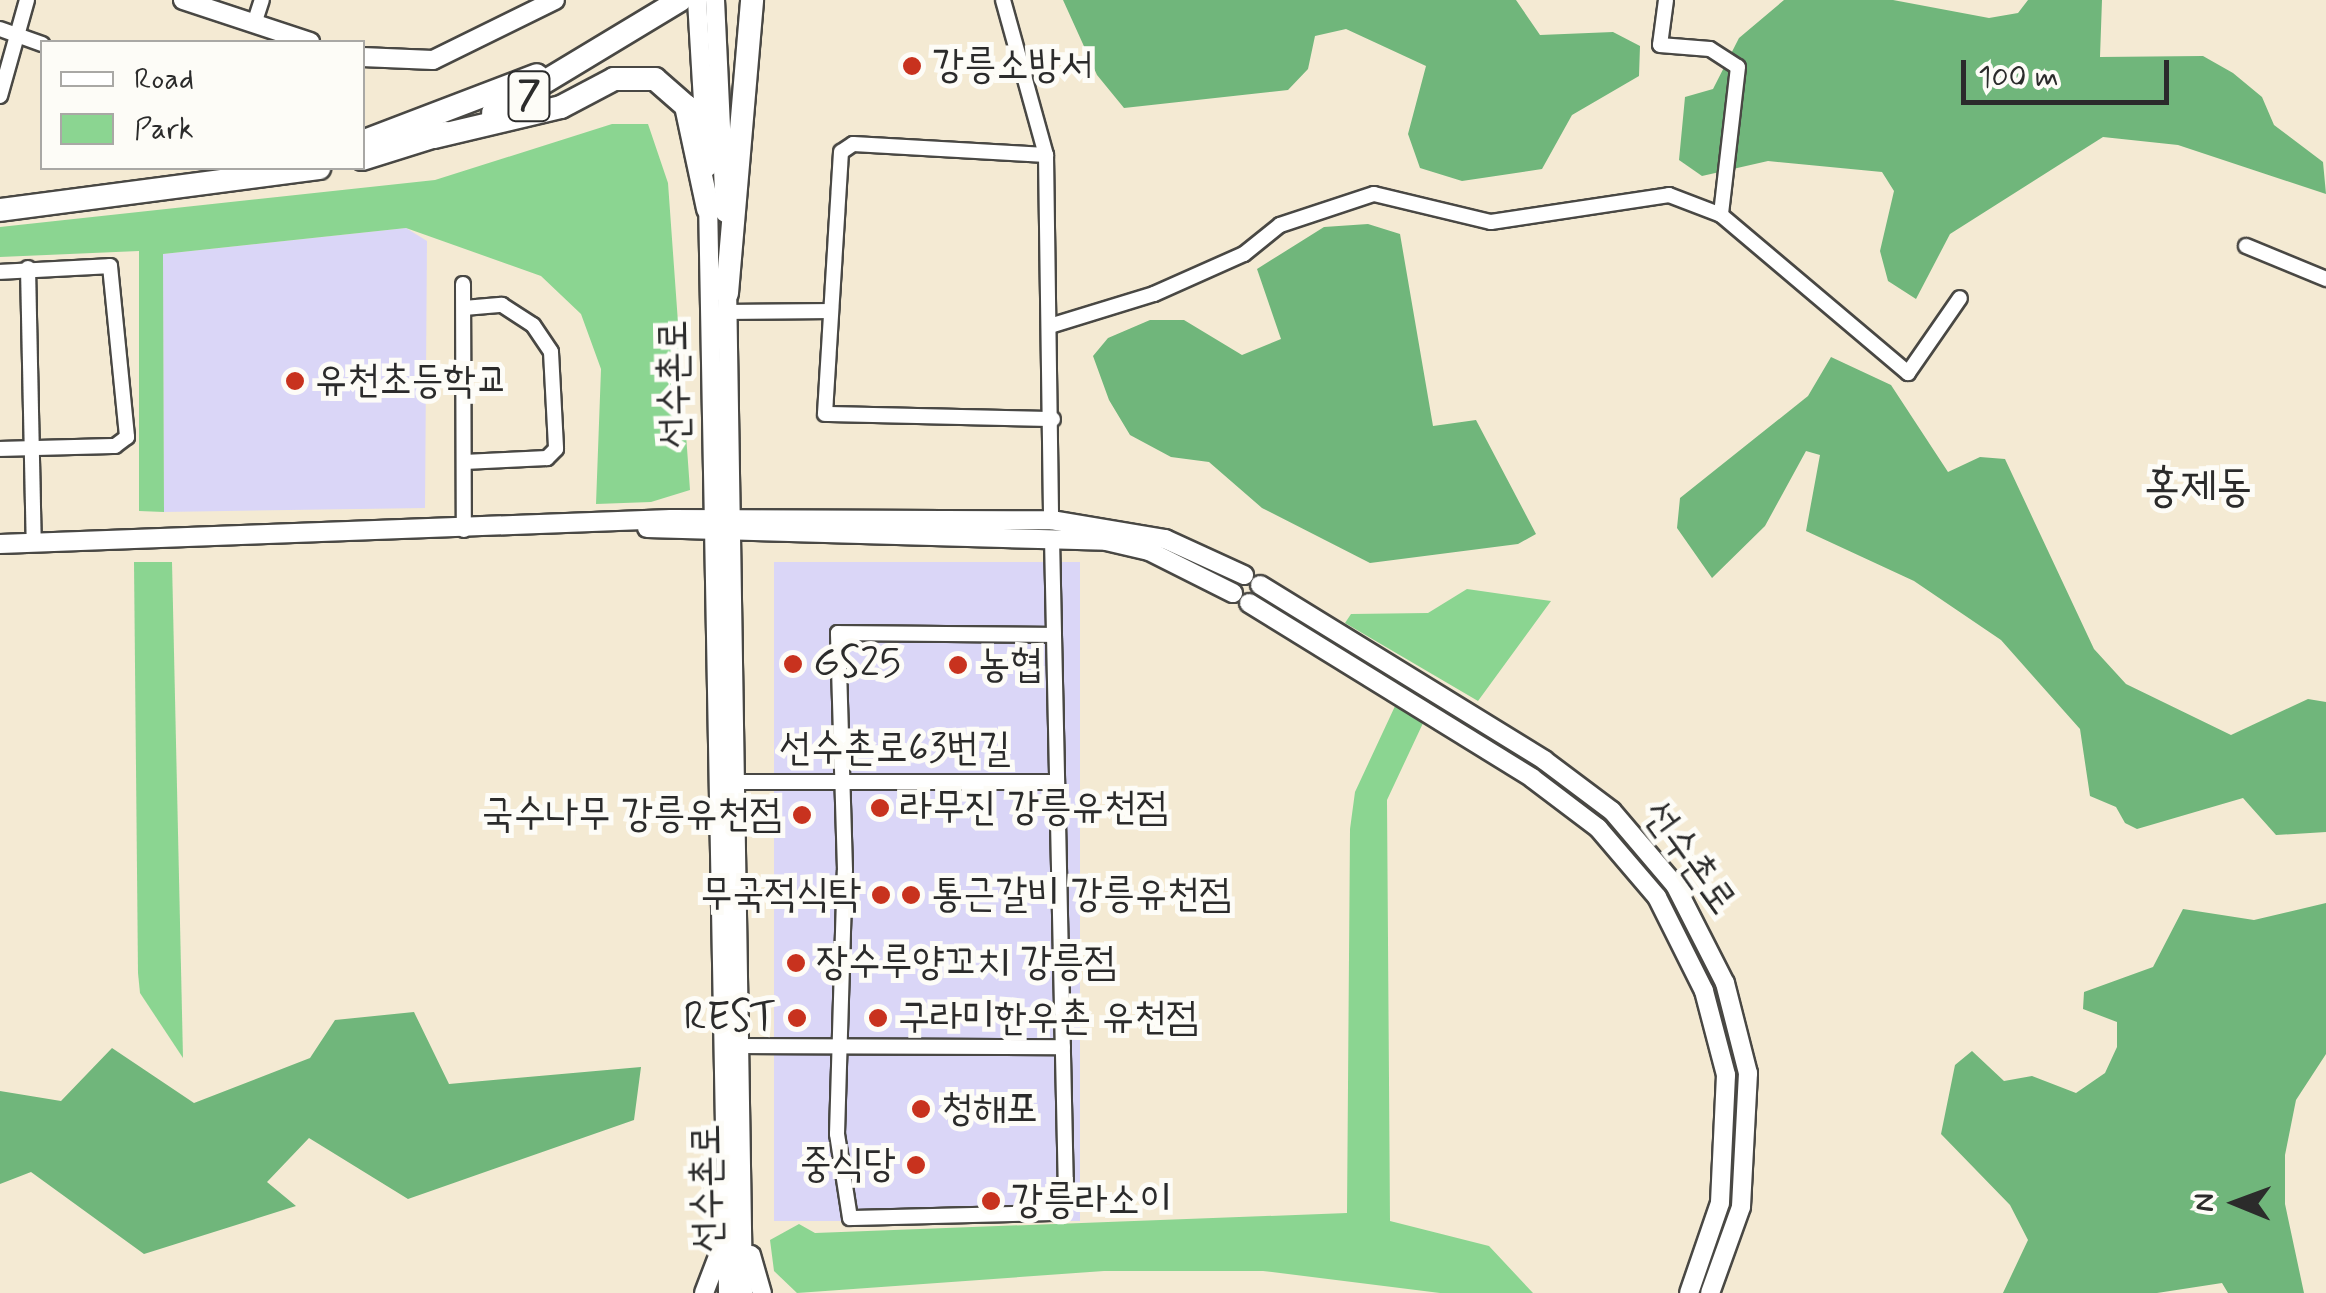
<!DOCTYPE html>
<html>
<head>
<meta charset="utf-8">
<style>
  body { margin:0 }
  #map { position:relative; width:2326px; height:1293px; overflow:hidden; background:#f4ead3; font-family:Mynerve,"Poor Story",sans-serif }
  div>[style] { position:absolute }
  .built>* { inset:0; background:#dad6f7; transform-origin:0 0 }
  .green>* { inset:0; background:#8bd591 }
  .forest>* { inset:0; background:#70b67b }
  .roads { filter:drop-shadow(2px 0 #494844) drop-shadow(-2px 0 #494844) drop-shadow(0 2px #494844) drop-shadow(0 -2px #494844) }
  .minor>* { height:14px; margin:-7px; padding:0 7px; transform-origin:7px; border-radius:7px; background:#fff }
  .tertiary>* { height:18px; margin:-9px; padding:0 9px; transform-origin:9px; border-radius:9px; background:#fff }
  .primary>* { height:22px; margin:-11px; padding:0 11px; transform-origin:11px; border-radius:11px; background:#fff }
  .dots>* { width:28px; height:28px; translate:-50% -50%; box-sizing:border-box; border:5px solid #fdfcf7; border-radius:50% }
  span { translate:-50% -50%; white-space:nowrap; text-align:center; line-height:1.15; -webkit-text-stroke:10px #fdfcf7; paint-order:stroke }
  .shield-label span { padding:2px 8px; background:#fdfcf7; border:2px solid; border-radius:8px; -webkit-text-stroke-width:0 }
  .shield-label { font-size:38px; color:#2b2b2b; font-weight:700 }
  .poi-label { font-size:40px; color:#2b2b2b }
  .left { translate:0 -50%; text-align:left }
  .right { translate:-100% -50%; text-align:right }
  .street-label { font-size:40px; color:#2b2b2b }
  .quarter-label { font-size:45px; color:#2b2b2b }
  .legend { position:absolute; left:40px; top:40px; width:325px; height:130px; box-sizing:border-box; background:#fdfcf7; border:2px solid #a9a8a5; margin:0; padding:12px 18px; list-style:none; font-size:30px; color:#2b2b2b }
  .legend li { display:flex; align-items:center; gap:20px; height:50px }
  .legend b { width:50px; border:2px solid #a9a8a5 }
  .north { position:absolute; left:2186px; top:1153px; width:100px; height:100px; -webkit-text-stroke:8px #fdfcf7; paint-order:stroke; rotate:271deg; font-size:28px; font-weight:700; line-height:40px; text-align:center; color:#2b2b2b }
  .north::after { content:''; display:block; margin:auto; width:35px; height:45px; background:#2b2b2b; clip-path:polygon(50% 0,100% 100%,50% 72%,0 100%) }
  .scale { position:absolute; left:1961px; top:60px; width:208px; height:45px; box-sizing:border-box; border:5px solid #2b2b2b; border-top:0; padding-left:12px; font-size:30px; line-height:35px; white-space:nowrap; color:#2b2b2b; -webkit-text-stroke:8px #fdfcf7; paint-order:stroke }
</style>
</head>
<body>
<div id="map">
  <div class="built">
    <i style="clip-path:polygon(406px 228px,427px 241px,425px 508px,164px 512px,163px 254px)"></i>
    <i style="left:1080px;top:562px;width:659px;height:306px;rotate:90deg"></i>
  </div>
  <div class="green">
    <i style="clip-path:polygon(612px 124px,648px 124px,668px 183px,690px 490px,651px 502px,596px 504px,601px 369px,581px 314px,541px 276px,406px 228px,163px 254px,164px 512px,139px 511px,139px 251px,0 257px,0 227px,435px 180px)"></i>
    <i style="clip-path:polygon(134px 562px,172px 562px,183px 1058px,140px 993px,138px 973px)"></i>
    <i style="clip-path:polygon(1467px 589px,1551px 601px,1478px 701px,1345px 623px,1351px 614px,1428px 613px)"></i>
    <i style="clip-path:polygon(1396px 704px,1424px 721px,1387px 800px,1390px 1221px,1489px 1246px,1533px 1293px,1440px 1293px,1263px 1271px,1104px 1271px,797px 1293px,774px 1271px,770px 1240px,799px 1224px,815px 1233px,1347px 1213px,1350px 829px,1355px 792px)"></i>
  </div>
  <div class="forest">
    <i style="clip-path:polygon(1063px 0,1516px 0,1540px 35px,1613px 32px,1640px 46px,1639px 76px,1572px 115px,1542px 169px,1462px 181px,1420px 168px,1408px 134px,1426px 66px,1346px 29px,1315px 36px,1308px 69px,1288px 90px,1124px 108px,1097px 75px)"></i>
    <i style="clip-path:polygon(1784px 0,1893px 0,1989px 18px,2018px 13px,2028px 0,2102px 0,2100px 57px,2203px 56px,2233px 73px,2262px 97px,2274px 125px,2323px 162px,2326px 194px,2178px 145px,2103px 137px,1950px 234px,1916px 299px,1888px 281px,1880px 251px,1894px 191px,1882px 172px,1768px 161px,1702px 176px,1679px 160px,1685px 97px,1713px 89px,1739px 38px)"></i>
    <i style="clip-path:polygon(1368px 224px,1400px 234px,1433px 426px,1476px 420px,1536px 534px,1518px 544px,1370px 563px,1262px 508px,1209px 462px,1171px 457px,1130px 435px,1109px 400px,1093px 356px,1108px 338px,1150px 320px,1184px 320px,1242px 355px,1281px 339px,1257px 269px,1324px 227px)"></i>
    <i style="clip-path:polygon(1831px 357px,1891px 385px,1948px 472px,1980px 457px,2005px 459px,2094px 649px,2126px 684px,2231px 735px,2308px 699px,2326px 702px,2326px 832px,2276px 835px,2243px 798px,2137px 829px,2125px 823px,2116px 807px,2090px 796px,2080px 729px,2001px 640px,1914px 581px,1806px 531px,1820px 455px,1806px 451px,1765px 526px,1712px 578px,1677px 528px,1680px 498px,1808px 396px)"></i>
    <i style="clip-path:polygon(2326px 903px,2326px 1054px,2296px 1100px,2285px 1155px,2285px 1204px,2304px 1293px,2228px 1293px,2222px 1283px,2157px 1293px,2003px 1293px,2028px 1240px,2010px 1205px,1941px 1134px,1955px 1065px,1972px 1051px,2004px 1081px,2032px 1076px,2076px 1093px,2105px 1073px,2117px 1047px,2117px 1022px,2083px 1009px,2084px 992px,2153px 967px,2183px 909px,2254px 920px)"></i>
    <i style="clip-path:polygon(414px 1012px,449px 1084px,641px 1067px,634px 1120px,408px 1199px,309px 1138px,267px 1182px,296px 1206px,144px 1254px,31px 1172px,0 1184px,0 1091px,61px 1101px,112px 1048px,194px 1103px,310px 1058px,335px 1020px)"></i>
  </div>
  <div class="roads">
    <div class="minor">
      <i style="left:1003px;top:0;width:161px;rotate:74.5deg"></i>
      <i style="left:1046px;top:155px;width:365px;rotate:89.2deg"></i>
      <i style="left:1666px;top:0;width:45px;rotate:97.6deg"></i>
      <i style="left:1660px;top:45px;width:50px;rotate:4.6deg"></i>
      <i style="left:1710px;top:49px;width:33px;rotate:33deg"></i>
      <i style="left:1738px;top:67px;width:149px;rotate:96.6deg"></i>
      <i style="left:254px;top:24px;width:25px;rotate:-72deg"></i>
      <i style="left:0;top:29px;width:45px;rotate:19.7deg"></i>
      <i style="left:0;top:96px;width:100px;rotate:-74.3deg"></i>
      <i style="left:1046px;top:155px;width:193px;rotate:-176.7deg"></i>
      <i style="left:853px;top:144px;width:14px;rotate:146deg"></i>
      <i style="left:841px;top:152px;width:262px;rotate:93.5deg"></i>
      <i style="left:825px;top:414px;width:228px;rotate:1.3deg"></i>
      <i style="left:2246px;top:246px;width:87px;rotate:22.4deg"></i>
      <i style="left:28px;top:268px;width:276px;rotate:88.8deg"></i>
      <i style="left:0;top:272px;width:110px;rotate:-3.1deg"></i>
      <i style="left:110px;top:266px;width:172px;rotate:84.3deg"></i>
      <i style="left:127px;top:437px;width:15px;rotate:143deg"></i>
      <i style="left:115px;top:446px;width:115px;rotate:178.5deg"></i>
      <i style="left:463px;top:284px;width:246px;rotate:89.8deg"></i>
      <i style="left:464px;top:308px;width:38px;rotate:-5deg"></i>
      <i style="left:502px;top:305px;width:37px;rotate:33deg"></i>
      <i style="left:533px;top:325px;width:32px;rotate:56deg"></i>
      <i style="left:551px;top:352px;width:97px;rotate:87deg"></i>
      <i style="left:556px;top:449px;width:13px;rotate:135deg"></i>
      <i style="left:547px;top:458px;width:83px;rotate:177.2deg"></i>
      <i style="left:729px;top:312px;width:98px;rotate:-0.6deg"></i>
      <i style="left:1053px;top:325px;width:106px;rotate:-17.1deg"></i>
      <i style="left:1154px;top:294px;width:98px;rotate:-24deg"></i>
      <i style="left:1244px;top:254px;width:46px;rotate:-38.9deg"></i>
      <i style="left:1280px;top:225px;width:99px;rotate:-18.3deg"></i>
      <i style="left:1374px;top:194px;width:120px;rotate:13.5deg"></i>
      <i style="left:1491px;top:222px;width:180px;rotate:-8.6deg"></i>
      <i style="left:1669px;top:195px;width:56px;rotate:21deg"></i>
      <i style="left:1721px;top:215px;width:245px;rotate:40.2deg"></i>
      <i style="left:1908px;top:373px;width:91px;rotate:-55.3deg"></i>
      <i style="left:1052px;top:538px;width:97px;rotate:88.8deg"></i>
      <i style="left:1054px;top:635px;width:558px;rotate:88.77deg"></i>
      <i style="left:1066px;top:1193px;width:23px;rotate:119deg"></i>
      <i style="left:1055px;top:1213px;width:205px;rotate:178.6deg"></i>
      <i style="left:850px;top:1218px;width:85px;rotate:-98.8deg"></i>
      <i style="left:837px;top:1134px;width:264px;rotate:-88.3deg"></i>
      <i style="left:845px;top:870px;width:237px;rotate:-91.7deg"></i>
      <i style="left:838px;top:633px;width:216px;rotate:0.5deg"></i>
      <i style="left:734px;top:782px;width:323px"></i>
      <i style="left:740px;top:1046px;width:323px;rotate:0.2deg"></i>
    </div>
    <div class="tertiary">
      <i style="left:183px;top:0;width:134px;rotate:18.3deg"></i>
      <i style="left:697px;top:0;width:168px;rotate:86.6deg"></i>
      <i style="left:715px;top:0;width:213px;rotate:87.3deg"></i>
      <i style="left:362px;top:57px;width:71px;rotate:2.4deg"></i>
      <i style="left:433px;top:60px;width:136px;rotate:-26.2deg"></i>
      <i style="left:708px;top:199px;width:1094px;rotate:88.95deg"></i>
      <i style="left:727px;top:284px;width:1009px;rotate:89.09deg"></i>
      <i style="left:647px;top:528px;width:459px;rotate:1.6deg"></i>
      <i style="left:1106px;top:541px;width:44px;rotate:13.1deg"></i>
      <i style="left:1149px;top:551px;width:94px;rotate:26.6deg"></i>
      <i style="left:0;top:544px;width:671px;rotate:-2.13deg"></i>
      <i style="left:671px;top:519px;width:380px;rotate:0.2deg"></i>
      <i style="left:1051px;top:520px;width:116px;rotate:9.5deg"></i>
      <i style="left:1165px;top:539px;width:87px;rotate:24.5deg"></i>
      <i style="left:1260px;top:585px;width:334px;rotate:31.6deg"></i>
      <i style="left:1544px;top:760px;width:85px;rotate:36.9deg"></i>
      <i style="left:1612px;top:811px;width:97px;rotate:49.6deg"></i>
      <i style="left:1675px;top:885px;width:110px;rotate:63deg"></i>
      <i style="left:1725px;top:983px;width:93px;rotate:75.7deg"></i>
      <i style="left:1748px;top:1073px;width:134px;rotate:93deg"></i>
      <i style="left:1741px;top:1207px;width:91px;rotate:109.8deg"></i>
      <i style="left:1249px;top:603px;width:333px;rotate:31.7deg"></i>
      <i style="left:1532px;top:778px;width:83px;rotate:37.1deg"></i>
      <i style="left:1598px;top:828px;width:91px;rotate:49.5deg"></i>
      <i style="left:1657px;top:897px;width:105px;rotate:63.4deg"></i>
      <i style="left:1704px;top:991px;width:87px;rotate:75.3deg"></i>
      <i style="left:1726px;top:1075px;width:128px;rotate:92.7deg"></i>
      <i style="left:1720px;top:1203px;width:95px;rotate:109deg"></i>
      <i style="left:751px;top:1255px;width:40px;rotate:74deg"></i>
      <i style="left:704px;top:1293px;width:50px;rotate:-69deg"></i>
    </div>
    <div class="primary">
      <i style="left:493px;top:113px;width:218px;rotate:-31.1deg"></i>
      <i style="left:434px;top:137px;width:130px;rotate:-13.3deg"></i>
      <i style="left:561px;top:107px;width:60px;rotate:-27.8deg"></i>
      <i style="left:614px;top:79px;width:41px"></i>
      <i style="left:655px;top:79px;width:41px;rotate:41.1deg"></i>
      <i style="left:686px;top:106px;width:105px;rotate:77.9deg"></i>
      <i style="left:362px;top:142px;width:187px;rotate:-20.9deg"></i>
      <i style="left:362px;top:159px;width:87px;rotate:-17.4deg"></i>
      <i style="left:0;top:210px;width:322px;rotate:-7.5deg"></i>
      <i style="left:727px;top:293px;width:294px;rotate:-85.1deg"></i>
    </div>
  </div>
  <div class="dots">
    <i style="left:912px;top:66px;background:#c8321e"></i>
    <i style="left:295px;top:381px;background:#c8321e"></i>
    <i style="left:793px;top:664px;background:#c8321e"></i>
    <i style="left:958px;top:665px;background:#c8321e"></i>
    <i style="left:880px;top:808px;background:#c8321e"></i>
    <i style="left:802px;top:815px;background:#c8321e"></i>
    <i style="left:881px;top:895px;background:#c8321e"></i>
    <i style="left:911px;top:895px;background:#c8321e"></i>
    <i style="left:796px;top:963px;background:#c8321e"></i>
    <i style="left:797px;top:1018px;background:#c8321e"></i>
    <i style="left:878px;top:1018px;background:#c8321e"></i>
    <i style="left:921px;top:1109px;background:#c8321e"></i>
    <i style="left:916px;top:1165px;background:#c8321e"></i>
    <i style="left:991px;top:1201px;background:#c8321e"></i>
  </div>
  <div class="shield-label">
    <span style="left:529px;top:96px">7</span>
  </div>
  <div class="poi-label">
    <span class="left" style="left:932px;top:66px">강릉소방서</span>
    <span class="left" style="left:315px;top:381px">유천초등학교</span>
    <span class="left" style="left:813px;top:664px">GS25</span>
    <span class="left" style="left:978px;top:665px">농협</span>
    <span class="left" style="left:900px;top:808px">라무진 강릉유천점</span>
    <span class="right" style="left:782px;top:815px">국수나무 강릉유천점</span>
    <span class="right" style="left:861px;top:895px">무국적식탁</span>
    <span class="left" style="left:931px;top:895px">통근갈비 강릉유천점</span>
    <span class="left" style="left:816px;top:963px">장수루양꼬치 강릉점</span>
    <span class="right" style="left:777px;top:1018px">REST</span>
    <span class="left" style="left:898px;top:1018px">구라미한우촌 유천점</span>
    <span class="left" style="left:941px;top:1109px">청해포</span>
    <span class="right" style="left:896px;top:1165px">중식당</span>
    <span class="left" style="left:1011px;top:1201px">강릉라소이</span>
  </div>
  <div class="street-label">
    <span style="left:675px;top:384px;rotate:-91deg">선수촌로</span>
    <span style="left:895px;top:749px">선수촌로63번길</span>
    <span style="left:1689px;top:858px;rotate:54deg">선수촌로</span>
    <span style="left:708px;top:1188px;rotate:-91deg">선수촌로</span>
  </div>
  <div class="quarter-label">
    <span style="left:2198px;top:488px">홍제동</span>
  </div>
  <ul class="legend">
  <li><b style="height:12px;background:#fff"></b>Road</li>
  <li><b style="height:28px;background:#8bd591"></b>Park</li>
  </ul>
  <div class="north">N</div>
  <div class="scale">100 m</div>
</div>
</body>
</html>
